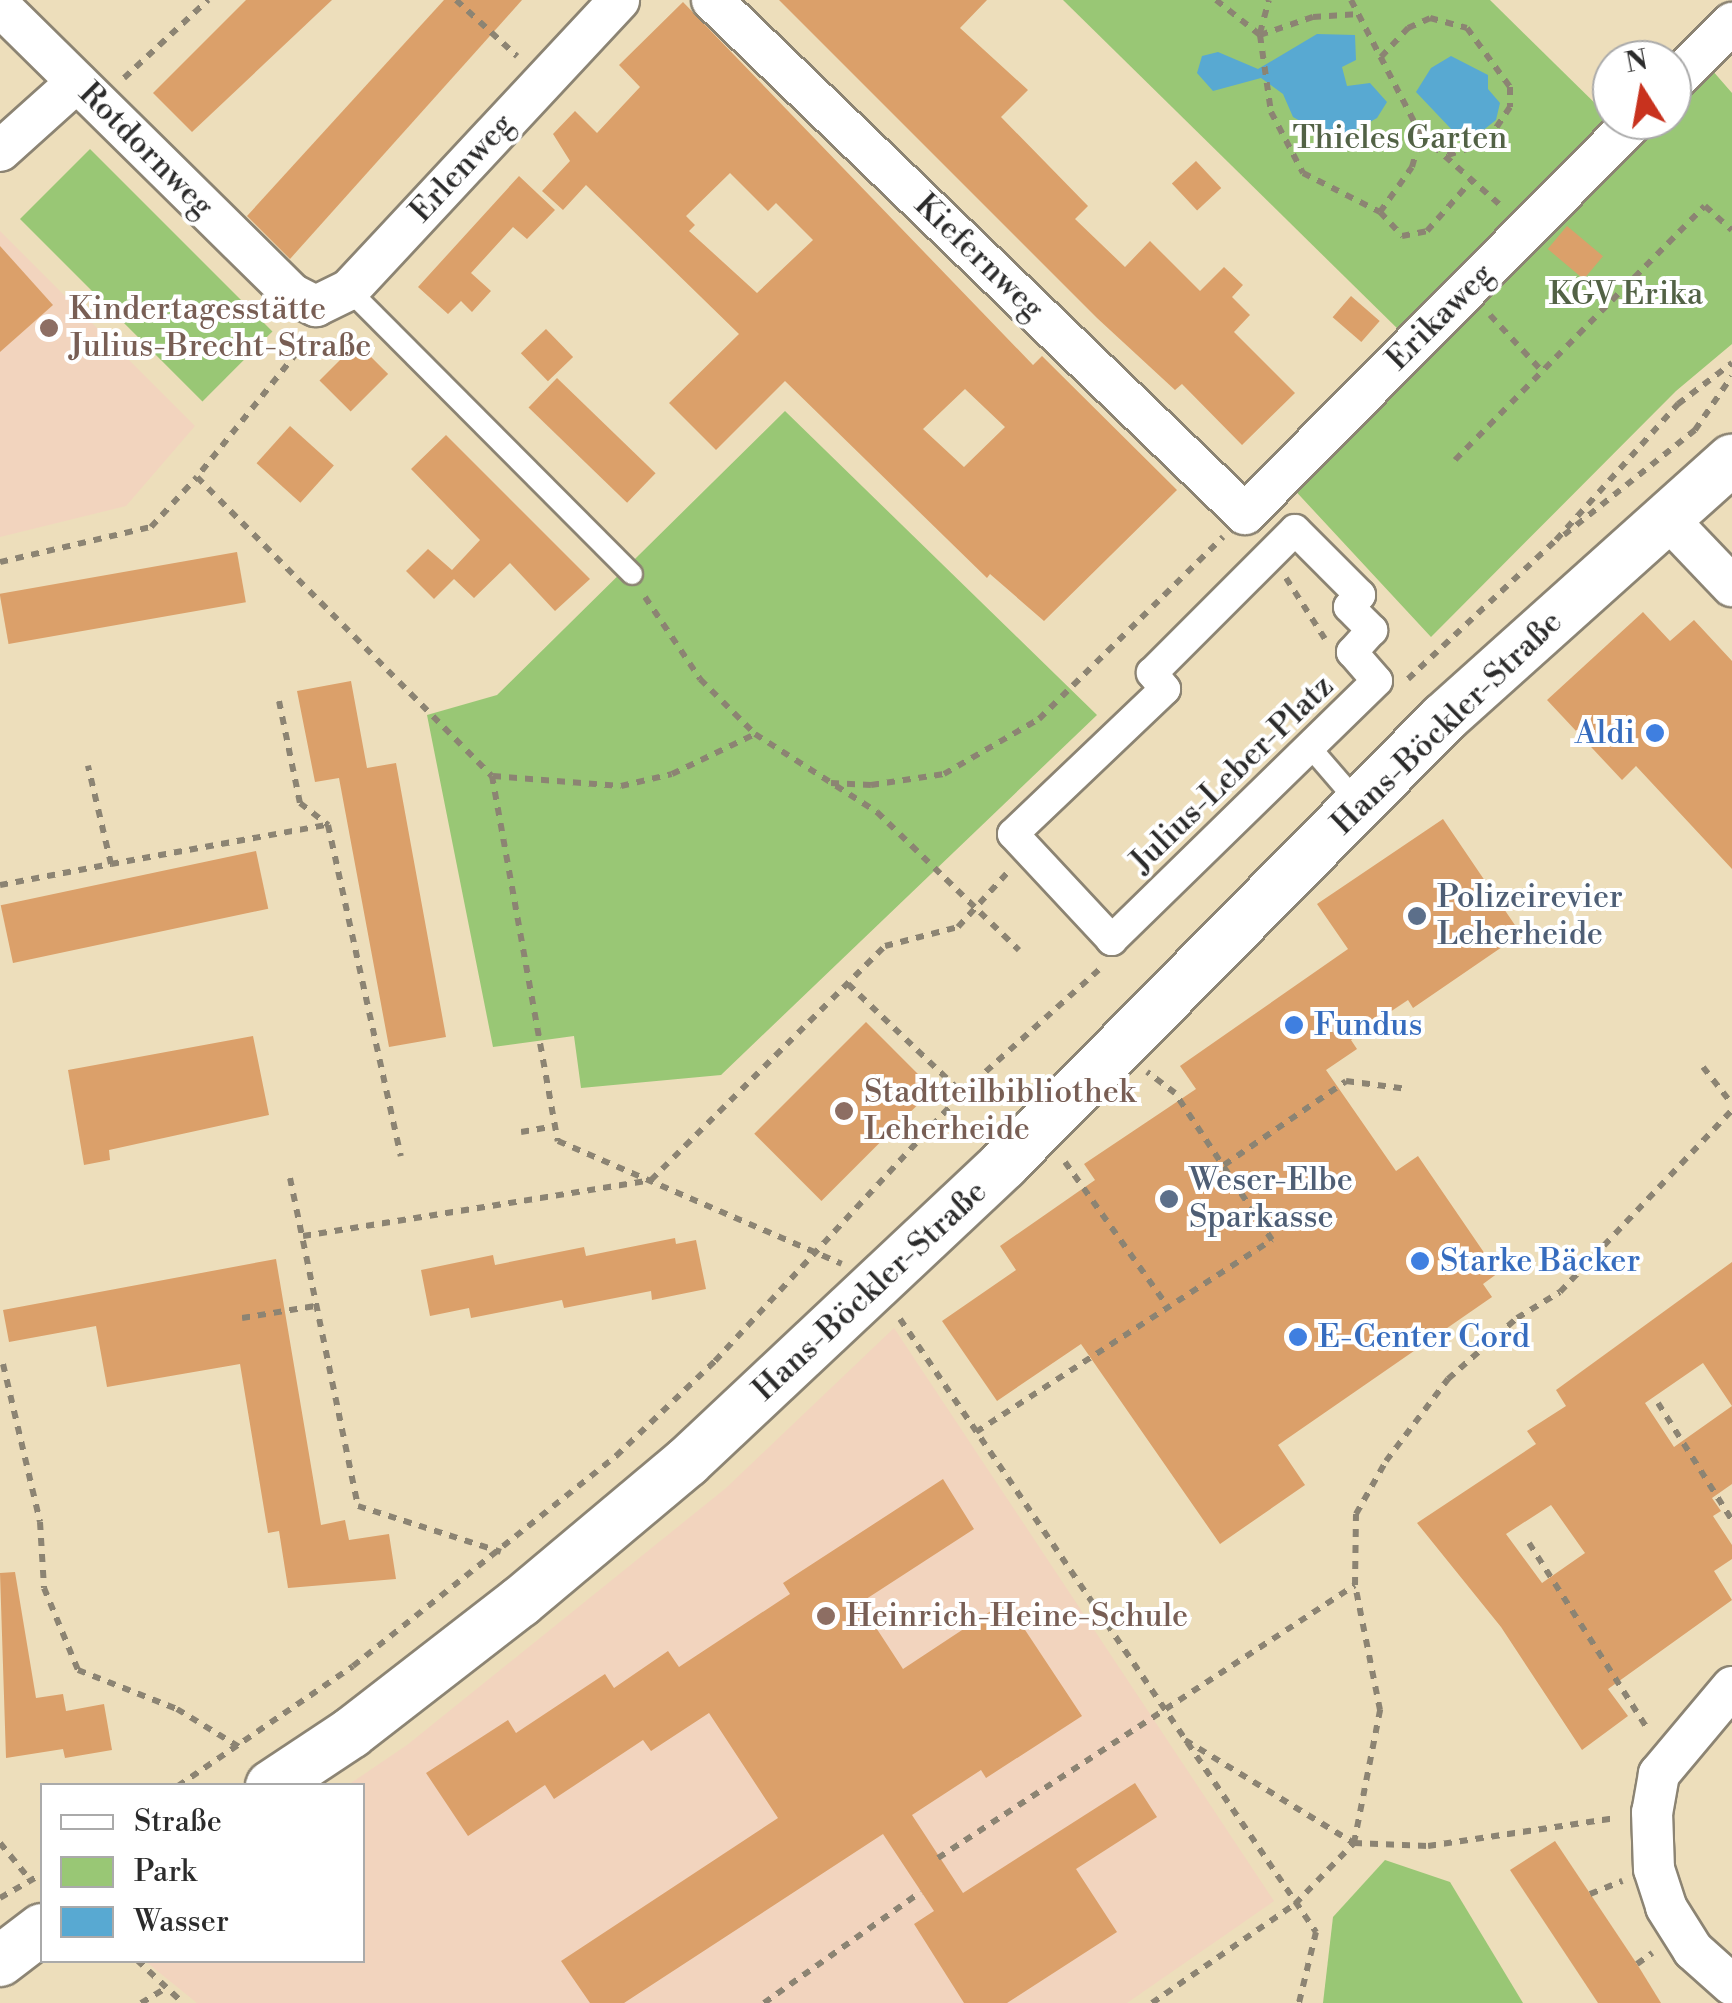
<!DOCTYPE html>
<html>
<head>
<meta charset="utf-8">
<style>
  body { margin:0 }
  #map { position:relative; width:1732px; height:2003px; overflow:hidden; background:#eddebb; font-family:"Libre Bodoni",serif }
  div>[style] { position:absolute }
  .built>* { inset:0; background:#f2d4be }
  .green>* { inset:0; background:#99c775; transform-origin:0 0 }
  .water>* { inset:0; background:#58a9d2 }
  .building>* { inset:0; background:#dba06a; transform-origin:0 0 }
  .path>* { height:6px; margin-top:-3px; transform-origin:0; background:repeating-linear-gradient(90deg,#8c8473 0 8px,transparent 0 16px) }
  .roads { filter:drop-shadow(2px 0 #8c8473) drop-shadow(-2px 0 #8c8473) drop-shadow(0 2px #8c8473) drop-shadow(0 -2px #8c8473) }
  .service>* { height:20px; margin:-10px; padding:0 10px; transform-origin:10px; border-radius:10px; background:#fff }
  .pedestrian>* { height:30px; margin:-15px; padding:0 15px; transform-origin:15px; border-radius:15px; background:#fff }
  .minor>* { height:40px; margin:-20px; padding:0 20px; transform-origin:20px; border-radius:20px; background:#fff }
  .tertiary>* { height:50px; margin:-25px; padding:0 25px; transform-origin:25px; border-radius:25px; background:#fff }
  .dots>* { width:28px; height:28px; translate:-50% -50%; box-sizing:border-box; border:5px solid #fff; border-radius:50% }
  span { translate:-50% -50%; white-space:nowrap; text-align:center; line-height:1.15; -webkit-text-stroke:8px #fff; paint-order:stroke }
  .park-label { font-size:32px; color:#526245 }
  .street-label { font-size:32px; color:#2b2b2b }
  .education-label { font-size:32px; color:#785e54 }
  .left { translate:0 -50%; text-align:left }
  .shop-label { font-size:32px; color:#366cbe }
  .right { translate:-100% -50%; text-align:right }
  .service-label { font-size:32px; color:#4e5e75 }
  .legend { position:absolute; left:40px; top:1783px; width:325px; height:180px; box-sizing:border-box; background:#fff; border:2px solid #aaa; margin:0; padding:12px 18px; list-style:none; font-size:30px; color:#2b2b2b }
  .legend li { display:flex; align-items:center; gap:20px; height:50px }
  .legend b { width:50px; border:2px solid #aaa }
  .north { position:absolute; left:1592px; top:40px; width:100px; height:100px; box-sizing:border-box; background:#fff; border:2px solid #aaa; border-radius:50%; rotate:349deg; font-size:28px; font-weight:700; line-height:40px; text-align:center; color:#2b2b2b }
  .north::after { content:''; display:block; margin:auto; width:35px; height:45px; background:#c8321e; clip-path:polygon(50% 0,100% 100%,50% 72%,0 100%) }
</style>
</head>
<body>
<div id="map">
  <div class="built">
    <i style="clip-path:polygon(0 231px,195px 426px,126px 506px,0 537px)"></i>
    <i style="clip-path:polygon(894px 1328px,1274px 1901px,1127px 2003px,197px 2003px,145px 1961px,362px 1960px,362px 1786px,348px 1785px,407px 1745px,726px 1488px)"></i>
  </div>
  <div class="green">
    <i style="clip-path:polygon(1063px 0,1490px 0,1609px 117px,1404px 335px)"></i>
    <i style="clip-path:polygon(1705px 62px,1732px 93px,1732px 344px,1676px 391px,1431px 637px,1289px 484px,1648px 120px,1672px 120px,1672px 95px)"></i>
    <i style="left:90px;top:149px;width:258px;height:99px;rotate:45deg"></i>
    <i style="clip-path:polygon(785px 411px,1097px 715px,721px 1075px,581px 1088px,574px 1036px,493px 1047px,427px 715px,497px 695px)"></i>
    <i style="clip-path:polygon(1385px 1860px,1450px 1882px,1523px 2003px,1323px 2003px,1333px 1917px)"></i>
  </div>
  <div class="water">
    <i style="clip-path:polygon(1317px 34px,1355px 35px,1356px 60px,1342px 67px,1347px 86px,1370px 83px,1387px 102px,1377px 118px,1336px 141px,1293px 117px,1283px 94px,1261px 78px,1213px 91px,1197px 73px,1202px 56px,1218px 52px,1258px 69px)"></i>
    <i style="clip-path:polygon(1451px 56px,1488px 75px,1488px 89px,1500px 103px,1496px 120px,1481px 132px,1453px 131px,1416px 92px,1431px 68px)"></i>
  </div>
  <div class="building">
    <i style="clip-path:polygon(246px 0,332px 0,192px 132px,153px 93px)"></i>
    <i style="clip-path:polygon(444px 0,522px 0,290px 259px,247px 216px)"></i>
    <i style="clip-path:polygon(779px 0,987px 0,960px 28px,1028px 90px,1001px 117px,1088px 206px,1075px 219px,1125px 267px,1150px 241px,1200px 291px,1224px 267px,1243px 285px,1232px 297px,1250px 315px,1234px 332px,1295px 393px,1242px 445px,1182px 384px,1175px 390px,1097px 318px)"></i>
    <i style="clip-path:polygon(evenodd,683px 2px,1033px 365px,1042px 356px,1177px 490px,1044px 621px,990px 574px,987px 578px,785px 381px,716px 450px,669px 403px,739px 334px,586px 185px,563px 210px,542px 191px,570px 161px,553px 134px,575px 111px,597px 133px,640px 87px,619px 65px,683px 2px,730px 173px,768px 211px,776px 203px,813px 240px,757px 293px,689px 231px,695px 225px,686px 216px,730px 173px,683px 2px,965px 389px,1005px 427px,964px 467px,923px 429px,965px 389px)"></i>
    <i style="left:1196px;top:161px;width:37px;height:33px;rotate:47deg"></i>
    <i style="clip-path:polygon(519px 176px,555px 210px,527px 239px,513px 227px,471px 273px,491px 291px,472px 312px,461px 301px,448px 314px,418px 287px)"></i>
    <i style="left:1567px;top:226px;width:47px;height:30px;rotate:40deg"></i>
    <i style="clip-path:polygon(0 246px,53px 305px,0 352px)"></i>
    <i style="left:1351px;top:296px;width:38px;height:28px;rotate:41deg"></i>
    <i style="left:546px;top:329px;width:39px;height:35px;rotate:46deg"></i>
    <i style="left:357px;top:343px;width:44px;height:53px;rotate:45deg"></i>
    <i style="left:557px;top:378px;width:137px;height:41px;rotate:44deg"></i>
    <i style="left:290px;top:426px;width:59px;height:50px;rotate:42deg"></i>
    <i style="clip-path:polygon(446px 435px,590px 579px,555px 611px,510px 563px,474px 598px,454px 579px,434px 599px,406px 571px,428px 549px,452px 570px,480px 540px,411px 469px)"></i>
    <i style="left:237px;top:552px;width:51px;height:241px;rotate:80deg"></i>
    <i style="clip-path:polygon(1643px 612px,1670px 641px,1694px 620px,1732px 661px,1732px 869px,1636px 766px,1622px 780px,1547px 700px)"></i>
    <i style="clip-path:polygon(351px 681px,367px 768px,396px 763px,446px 1037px,389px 1047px,339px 778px,315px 782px,297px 691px)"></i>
    <i style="clip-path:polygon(1443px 819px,1521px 934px,1413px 1008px,1408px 1000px,1384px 1016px,1351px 1040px,1357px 1049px,1326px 1070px,1396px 1171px,1418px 1156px,1498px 1273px,1483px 1284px,1492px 1297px,1278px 1445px,1305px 1485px,1220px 1544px,1081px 1344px,997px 1401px,942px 1321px,1016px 1270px,1000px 1246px,1095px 1180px,1084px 1164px,1196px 1089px,1180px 1066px,1348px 949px,1317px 904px)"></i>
    <i style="left:256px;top:851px;width:59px;height:261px;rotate:78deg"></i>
    <i style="left:866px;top:1022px;width:95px;height:158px;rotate:45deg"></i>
    <i style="clip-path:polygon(253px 1036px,269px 1115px,109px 1150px,110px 1160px,84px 1165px,68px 1070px)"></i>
    <i style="clip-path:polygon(675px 1238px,676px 1244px,696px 1240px,706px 1289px,652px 1300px,651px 1291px,564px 1308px,562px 1300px,471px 1318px,469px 1308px,430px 1316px,421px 1270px,493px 1255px,495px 1265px,584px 1247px,586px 1256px)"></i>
    <i style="clip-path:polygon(276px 1259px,321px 1525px,345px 1520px,349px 1540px,389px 1534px,396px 1579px,288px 1588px,279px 1531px,268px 1533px,240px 1364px,107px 1387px,96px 1326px,9px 1342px,3px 1310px)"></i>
    <i style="clip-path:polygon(evenodd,1732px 1262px,1732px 1484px,1712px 1498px,1721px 1511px,1713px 1516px,1732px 1545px,1732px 1559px,1714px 1571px,1732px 1600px,1608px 1689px,1628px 1716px,1582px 1750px,1501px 1627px,1417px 1523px,1536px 1444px,1527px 1431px,1566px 1406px,1556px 1390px,1732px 1262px,1703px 1363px,1732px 1406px,1674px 1447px,1645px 1403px,1703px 1363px,1732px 1262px,1551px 1505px,1585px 1553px,1542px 1583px,1506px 1534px,1551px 1505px)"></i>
    <i style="clip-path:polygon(943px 1479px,974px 1529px,860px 1603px,903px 1669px,1006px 1601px,1082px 1716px,986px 1778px,981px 1770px,912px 1815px,963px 1893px,1135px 1783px,1157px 1817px,1076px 1869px,1117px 1932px,1007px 2003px,964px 2003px,914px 1924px,934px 1911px,883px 1834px,624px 2003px,590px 2003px,561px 1961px,778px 1818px,709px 1713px,651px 1751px,643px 1740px,554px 1799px,545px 1785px,468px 1836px,426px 1773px,508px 1720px,516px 1733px,605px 1674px,614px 1688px,668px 1651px,679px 1667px,790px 1594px,783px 1583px)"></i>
    <i style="clip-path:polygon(15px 1572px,36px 1698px,63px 1694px,66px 1711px,104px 1704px,112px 1750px,65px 1758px,63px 1749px,6px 1758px,0 1573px)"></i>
    <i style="clip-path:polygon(1555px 1841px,1637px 1964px,1661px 2003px,1598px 2003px,1510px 1870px)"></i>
  </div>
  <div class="path">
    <i style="left:456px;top:0;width:83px;rotate:42.6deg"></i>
    <i style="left:1216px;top:0;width:56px;rotate:38.5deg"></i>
    <i style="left:1260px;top:35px;width:78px;rotate:81.9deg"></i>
    <i style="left:1271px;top:112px;width:69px;rotate:62.3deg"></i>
    <i style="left:1303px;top:173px;width:86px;rotate:26.9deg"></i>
    <i style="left:1380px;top:212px;width:33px;rotate:47deg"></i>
    <i style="left:1402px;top:236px;width:25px;rotate:-11deg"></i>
    <i style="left:1427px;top:231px;width:68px;rotate:-48.6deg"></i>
    <i style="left:1351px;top:0;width:152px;rotate:62.6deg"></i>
    <i style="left:1421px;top:135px;width:106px;rotate:41.5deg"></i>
    <i style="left:1260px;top:33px;width:34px;rotate:-75deg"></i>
    <i style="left:1260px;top:35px;width:56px;rotate:-18.8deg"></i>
    <i style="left:1313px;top:17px;width:46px;rotate:-3.7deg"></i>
    <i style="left:1381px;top:57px;width:40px;rotate:-47deg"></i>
    <i style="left:1408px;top:28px;width:24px;rotate:-24deg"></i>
    <i style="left:1430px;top:18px;width:38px;rotate:15deg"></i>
    <i style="left:1467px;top:28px;width:73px;rotate:53.9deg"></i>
    <i style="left:1510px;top:87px;width:20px;rotate:90deg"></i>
    <i style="left:1510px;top:107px;width:43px;rotate:123.7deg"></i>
    <i style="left:1486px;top:143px;width:43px;rotate:162.4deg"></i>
    <i style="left:124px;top:78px;width:115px;rotate:-42.9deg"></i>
    <i style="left:1380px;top:212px;width:55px;rotate:-54.6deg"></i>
    <i style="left:1412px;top:167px;width:33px;rotate:-74deg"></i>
    <i style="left:1490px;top:315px;width:74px;rotate:47.2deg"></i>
    <i style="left:307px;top:340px;width:176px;rotate:128.8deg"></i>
    <i style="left:197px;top:477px;width:420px;rotate:45.4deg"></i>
    <i style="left:492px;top:776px;width:371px;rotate:79.8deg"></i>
    <i style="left:558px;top:1141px;width:309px;rotate:23.4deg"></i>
    <i style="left:1455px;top:460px;width:356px;rotate:-45.5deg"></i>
    <i style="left:1705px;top:206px;width:36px;rotate:42deg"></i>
    <i style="left:1564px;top:535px;width:168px;rotate:-38.7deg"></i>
    <i style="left:1695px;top:430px;width:65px;rotate:-55.6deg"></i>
    <i style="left:0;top:562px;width:155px;rotate:-13.1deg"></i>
    <i style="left:151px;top:527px;width:68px;rotate:-47.4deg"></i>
    <i style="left:1286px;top:578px;width:72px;rotate:57.4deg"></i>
    <i style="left:645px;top:597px;width:99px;rotate:56.1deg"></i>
    <i style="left:700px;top:679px;width:78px;rotate:45deg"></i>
    <i style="left:755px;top:734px;width:145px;rotate:32.6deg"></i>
    <i style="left:877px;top:812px;width:198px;rotate:44.2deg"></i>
    <i style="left:1408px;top:679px;width:203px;rotate:-43.2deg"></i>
    <i style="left:1556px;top:540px;width:183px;rotate:-48.1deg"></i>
    <i style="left:1678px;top:404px;width:68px;rotate:-37.2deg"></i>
    <i style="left:279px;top:701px;width:104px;rotate:78.4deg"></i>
    <i style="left:300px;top:803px;width:36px;rotate:38deg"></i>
    <i style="left:328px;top:825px;width:339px;rotate:77.6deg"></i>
    <i style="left:493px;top:776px;width:128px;rotate:4.5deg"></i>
    <i style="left:621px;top:786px;width:52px;rotate:-13.2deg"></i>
    <i style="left:672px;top:774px;width:92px;rotate:-25.7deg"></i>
    <i style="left:831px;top:783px;width:40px;rotate:2.9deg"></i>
    <i style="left:871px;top:785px;width:74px;rotate:-8.6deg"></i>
    <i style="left:944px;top:774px;width:110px;rotate:-30.1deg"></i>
    <i style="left:1039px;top:719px;width:259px;rotate:-44.7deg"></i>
    <i style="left:111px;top:864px;width:219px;rotate:-10.3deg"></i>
    <i style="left:0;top:885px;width:113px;rotate:-10.7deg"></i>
    <i style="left:111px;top:864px;width:101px;rotate:-103.2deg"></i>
    <i style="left:848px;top:984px;width:158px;rotate:43.7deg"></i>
    <i style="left:1703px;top:1067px;width:47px;rotate:51.9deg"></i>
    <i style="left:521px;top:1132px;width:35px;rotate:-10deg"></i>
    <i style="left:1065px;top:1162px;width:178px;rotate:54.6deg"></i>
    <i style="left:1224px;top:1165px;width:148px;rotate:-34.5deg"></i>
    <i style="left:1346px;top:1081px;width:62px;rotate:7.5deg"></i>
    <i style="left:290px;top:1178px;width:335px;rotate:78.3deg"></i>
    <i style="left:358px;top:1506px;width:150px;rotate:17.8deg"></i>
    <i style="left:303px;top:1236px;width:352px;rotate:-9.1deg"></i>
    <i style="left:651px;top:1180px;width:331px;rotate:-45deg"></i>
    <i style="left:885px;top:946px;width:75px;rotate:-14.6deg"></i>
    <i style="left:958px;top:927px;width:73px;rotate:-47.8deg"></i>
    <i style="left:242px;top:1318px;width:74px;rotate:-9.3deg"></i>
    <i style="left:900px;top:1319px;width:741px;rotate:55.84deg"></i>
    <i style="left:1316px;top:1932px;width:73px;rotate:103.5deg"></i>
    <i style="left:3px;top:1364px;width:162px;rotate:76.8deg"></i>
    <i style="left:40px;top:1522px;width:66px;rotate:86.5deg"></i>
    <i style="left:44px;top:1588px;width:89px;rotate:67.5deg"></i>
    <i style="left:78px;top:1670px;width:106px;rotate:21.5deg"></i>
    <i style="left:177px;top:1709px;width:75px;rotate:31.4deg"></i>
    <i style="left:1658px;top:1403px;width:138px;rotate:57.7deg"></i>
    <i style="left:976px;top:1432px;width:353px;rotate:-33deg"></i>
    <i style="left:1272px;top:1240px;width:176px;rotate:-123.4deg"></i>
    <i style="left:1175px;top:1093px;width:35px;rotate:-143deg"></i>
    <i style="left:1529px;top:1543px;width:222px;rotate:57.5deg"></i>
    <i style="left:1185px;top:1740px;width:198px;rotate:31.4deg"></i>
    <i style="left:1354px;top:1843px;width:74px;rotate:2.3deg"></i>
    <i style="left:1428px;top:1846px;width:190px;rotate:-8.5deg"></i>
    <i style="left:178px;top:1786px;width:212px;rotate:-34.4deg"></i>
    <i style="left:353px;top:1666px;width:337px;rotate:-38.6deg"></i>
    <i style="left:616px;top:1456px;width:137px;rotate:-43.8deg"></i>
    <i style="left:715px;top:1361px;width:364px;rotate:-47.3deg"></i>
    <i style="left:962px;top:1093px;width:187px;rotate:-42deg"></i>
    <i style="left:0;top:1843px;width:49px;rotate:50.8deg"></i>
    <i style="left:938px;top:1858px;width:498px;rotate:-33.2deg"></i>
    <i style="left:1590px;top:1894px;width:35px;rotate:-22deg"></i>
    <i style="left:0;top:1898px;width:48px;rotate:-29.7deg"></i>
    <i style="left:137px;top:1960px;width:63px;rotate:43.1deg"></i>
    <i style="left:1637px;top:1964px;width:19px;rotate:-36deg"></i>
    <i style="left:141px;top:2003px;width:29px;rotate:-31deg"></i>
    <i style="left:764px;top:2003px;width:192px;rotate:-35.3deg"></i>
    <i style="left:1152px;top:2003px;width:174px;rotate:-34.7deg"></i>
    <i style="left:1295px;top:1904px;width:85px;rotate:-46deg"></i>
    <i style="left:1354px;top:1843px;width:136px;rotate:-78.9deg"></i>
    <i style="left:1380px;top:1710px;width:127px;rotate:-101.3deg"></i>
    <i style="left:1355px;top:1585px;width:71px;rotate:-89.2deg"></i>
    <i style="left:1356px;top:1514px;width:61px;rotate:-60.5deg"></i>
    <i style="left:1386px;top:1461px;width:103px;rotate:-52.9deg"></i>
    <i style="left:1448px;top:1379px;width:92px;rotate:-41.5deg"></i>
    <i style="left:1517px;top:1318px;width:50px;rotate:-31.2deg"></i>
    <i style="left:1560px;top:1292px;width:250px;rotate:-46.6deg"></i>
  </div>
  <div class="roads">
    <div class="service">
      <i style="left:349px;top:290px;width:401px;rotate:45.1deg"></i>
      <i style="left:1310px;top:747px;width:77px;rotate:49.2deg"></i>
    </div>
    <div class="pedestrian">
      <i style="left:1295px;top:530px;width:92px;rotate:45deg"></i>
      <i style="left:1360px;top:595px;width:16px;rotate:133deg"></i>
      <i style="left:1349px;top:607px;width:33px;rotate:45deg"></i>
      <i style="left:1372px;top:630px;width:30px;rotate:132deg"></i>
      <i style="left:1352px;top:652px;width:38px;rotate:49deg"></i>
      <i style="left:1377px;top:681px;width:371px;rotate:135.7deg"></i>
      <i style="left:1112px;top:940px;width:145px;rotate:-133deg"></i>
      <i style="left:1013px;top:834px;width:210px;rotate:-43.6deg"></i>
      <i style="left:1165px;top:689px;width:21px;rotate:-129deg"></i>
      <i style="left:1152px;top:673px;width:202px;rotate:-45deg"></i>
    </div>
    <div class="minor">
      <i style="left:712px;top:0;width:740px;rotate:43.96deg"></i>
      <i style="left:1245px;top:514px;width:554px;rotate:-45.29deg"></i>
      <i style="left:0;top:6px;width:410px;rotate:44.6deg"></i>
      <i style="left:292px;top:294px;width:27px;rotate:27deg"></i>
      <i style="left:316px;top:306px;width:37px;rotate:-26deg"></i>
      <i style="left:349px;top:290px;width:396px;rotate:-47deg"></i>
      <i style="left:1672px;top:83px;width:85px;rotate:-45deg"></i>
      <i style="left:0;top:151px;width:103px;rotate:-41.9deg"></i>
      <i style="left:1665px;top:516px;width:97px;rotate:46.3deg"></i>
      <i style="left:1732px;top:1687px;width:114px;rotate:130deg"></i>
      <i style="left:1659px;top:1774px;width:39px;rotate:100deg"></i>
      <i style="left:1652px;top:1812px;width:57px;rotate:88deg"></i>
      <i style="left:1654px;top:1869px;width:40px;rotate:72deg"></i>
      <i style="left:1666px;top:1907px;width:51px;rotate:57.9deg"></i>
      <i style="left:1693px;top:1950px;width:52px;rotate:41.9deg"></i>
    </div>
    <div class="tertiary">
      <i style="left:271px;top:1786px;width:96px;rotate:-33.5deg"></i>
      <i style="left:351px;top:1733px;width:214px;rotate:-37.8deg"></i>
      <i style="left:520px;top:1602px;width:218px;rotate:-40deg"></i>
      <i style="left:687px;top:1462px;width:434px;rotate:-43.2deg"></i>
      <i style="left:1003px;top:1165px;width:628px;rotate:-45.39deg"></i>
      <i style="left:1444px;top:718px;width:387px;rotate:-41.9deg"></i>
      <i style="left:0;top:1961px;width:53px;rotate:-37.3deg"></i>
    </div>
  </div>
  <div class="dots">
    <i style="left:49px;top:328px;background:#8d6e63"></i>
    <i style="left:1655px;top:733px;background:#3f7fe0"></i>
    <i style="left:1417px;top:916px;background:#5c6f8a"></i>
    <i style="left:1294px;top:1025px;background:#3f7fe0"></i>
    <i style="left:844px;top:1111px;background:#8d6e63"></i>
    <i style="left:1169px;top:1199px;background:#5c6f8a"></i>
    <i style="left:1420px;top:1261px;background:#3f7fe0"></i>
    <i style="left:1298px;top:1337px;background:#3f7fe0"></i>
    <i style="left:826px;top:1616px;background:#8d6e63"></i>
  </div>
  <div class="park-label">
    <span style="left:1400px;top:138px">Thieles Garten</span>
    <span style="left:1626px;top:294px">KGV Erika</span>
  </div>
  <div class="street-label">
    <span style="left:146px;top:150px;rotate:45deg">Rotdornweg</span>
    <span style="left:462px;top:168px;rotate:-47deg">Erlenweg</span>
    <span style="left:979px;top:257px;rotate:44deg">Kiefernweg</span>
    <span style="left:1440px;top:317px;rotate:-45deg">Erikaweg</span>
    <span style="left:1447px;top:723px;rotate:-44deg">Hans-Böckler-Straße</span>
    <span style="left:1232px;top:774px;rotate:-44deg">Julius-Leber-Platz</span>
    <span style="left:870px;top:1291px;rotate:-43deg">Hans-Böckler-Straße</span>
  </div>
  <div class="education-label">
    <span class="left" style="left:69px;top:328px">Kindertagesstätte<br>Julius-Brecht-Straße</span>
    <span class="left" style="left:864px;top:1111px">Stadtteilbibliothek<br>Leherheide</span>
    <span class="left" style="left:846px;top:1616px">Heinrich-Heine-Schule</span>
  </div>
  <div class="shop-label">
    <span class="right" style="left:1635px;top:733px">Aldi</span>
    <span class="left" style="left:1314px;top:1025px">Fundus</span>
    <span class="left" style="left:1440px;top:1261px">Starke Bäcker</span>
    <span class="left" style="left:1318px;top:1337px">E-Center Cord</span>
  </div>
  <div class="service-label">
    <span class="left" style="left:1437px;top:916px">Polizeirevier<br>Leherheide</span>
    <span class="left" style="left:1189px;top:1199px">Weser-Elbe<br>Sparkasse</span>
  </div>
  <ul class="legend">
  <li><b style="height:12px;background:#fff"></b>Straße</li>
  <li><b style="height:28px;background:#99c775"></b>Park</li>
  <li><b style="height:28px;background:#58a9d2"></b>Wasser</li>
  </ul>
  <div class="north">N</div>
</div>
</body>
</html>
